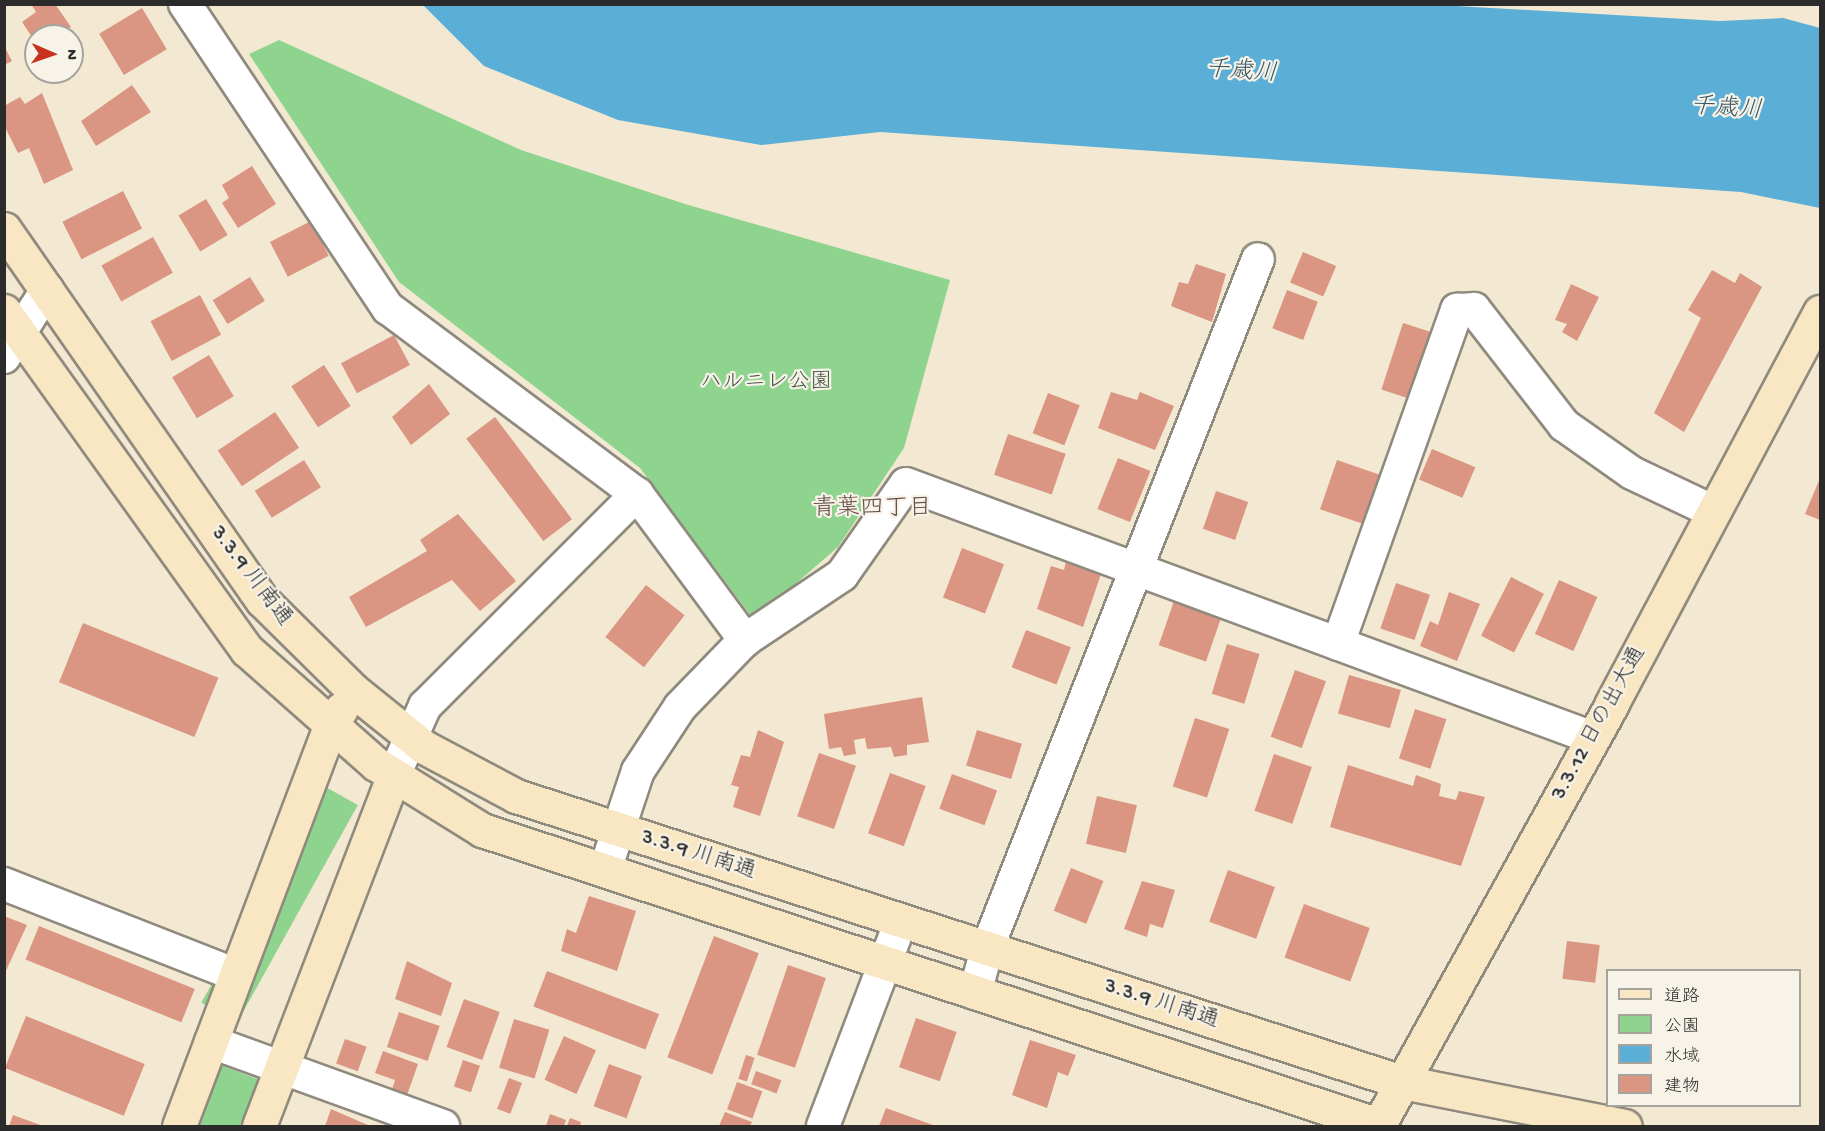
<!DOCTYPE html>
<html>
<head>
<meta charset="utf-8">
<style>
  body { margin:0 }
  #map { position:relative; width:1825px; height:1131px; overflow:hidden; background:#f3e8d1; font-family:"Gochi Hand","Klee One",sans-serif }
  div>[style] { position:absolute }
  .green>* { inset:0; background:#8fd48e; transform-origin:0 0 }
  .water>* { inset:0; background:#5baed6 }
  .building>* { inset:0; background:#da9583; transform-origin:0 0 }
  .roads { filter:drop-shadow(2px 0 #8f8a7e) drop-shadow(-2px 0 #8f8a7e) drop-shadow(0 2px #8f8a7e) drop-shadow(0 -2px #8f8a7e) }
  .street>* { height:32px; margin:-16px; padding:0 16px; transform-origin:16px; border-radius:16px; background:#fff }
  .secondary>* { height:33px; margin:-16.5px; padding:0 16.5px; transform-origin:16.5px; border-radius:16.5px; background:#f9e7c3 }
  span { translate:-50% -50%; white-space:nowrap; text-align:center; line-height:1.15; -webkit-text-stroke:4.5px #f7f3e8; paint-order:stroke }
  .park-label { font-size:22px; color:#454 }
  .street-label { font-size:22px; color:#2b2b2b }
  .water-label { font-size:24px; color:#3c5967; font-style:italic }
  .neighbourhood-label { font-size:24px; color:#68504a }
  .frame { position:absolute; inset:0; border:6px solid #2b2b2b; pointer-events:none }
  .legend { position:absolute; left:1606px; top:969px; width:195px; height:138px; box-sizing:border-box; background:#f7f3e8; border:2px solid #a5a39c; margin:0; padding:8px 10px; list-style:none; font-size:18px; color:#2b2b2b }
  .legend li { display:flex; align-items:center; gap:12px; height:30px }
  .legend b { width:30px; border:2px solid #a5a39c }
  .north { position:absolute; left:24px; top:24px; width:60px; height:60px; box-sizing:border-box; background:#f7f3e8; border:2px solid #a5a39c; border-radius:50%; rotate:92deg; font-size:16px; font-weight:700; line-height:24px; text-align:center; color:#2b2b2b }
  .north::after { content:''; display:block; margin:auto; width:21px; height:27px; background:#c8321e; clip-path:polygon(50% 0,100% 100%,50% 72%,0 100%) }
</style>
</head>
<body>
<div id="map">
  <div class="green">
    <i style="clip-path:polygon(279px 40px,521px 150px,685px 204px,950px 280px,904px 448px,838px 547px,754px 620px,640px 468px,399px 282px,249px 54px)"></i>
    <i style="left:322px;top:785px;width:41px;height:249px;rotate:29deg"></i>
    <i style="clip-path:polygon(216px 1063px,260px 1080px,243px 1126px,193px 1126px)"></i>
  </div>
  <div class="water">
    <i style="clip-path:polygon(1439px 5px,1720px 21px,1783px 18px,1820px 28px,1820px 208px,1741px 192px,880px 132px,761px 145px,618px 120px,484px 66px,423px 5px)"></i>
  </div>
  <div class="building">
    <i style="clip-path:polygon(31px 4px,55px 4px,71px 27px,55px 36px,36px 36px,36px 43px,22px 22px,36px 12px)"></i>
    <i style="left:142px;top:8px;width:48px;height:50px;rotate:59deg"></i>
    <i style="clip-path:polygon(4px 46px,12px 61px,4px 65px)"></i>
    <i style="clip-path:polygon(132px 85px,151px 112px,96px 146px,81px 121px)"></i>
    <i style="clip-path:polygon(42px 93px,73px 170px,44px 184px,29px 148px,18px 153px,4px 125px,4px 106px,20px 97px,25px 104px)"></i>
    <i style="clip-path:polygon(252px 166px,276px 204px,238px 228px,222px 203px,229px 198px,222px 185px)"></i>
    <i style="left:123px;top:191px;width:42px;height:68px;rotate:63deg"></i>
    <i style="left:206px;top:199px;width:42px;height:32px;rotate:59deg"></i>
    <i style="left:311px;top:221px;width:39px;height:46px;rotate:63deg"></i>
    <i style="left:153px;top:237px;width:41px;height:59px;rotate:61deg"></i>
    <i style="left:1303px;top:252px;width:36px;height:33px;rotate:23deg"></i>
    <i style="clip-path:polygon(1196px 264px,1226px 274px,1212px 322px,1171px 306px,1179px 282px,1188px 284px)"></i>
    <i style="clip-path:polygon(1712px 270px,1735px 283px,1740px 273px,1762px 287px,1684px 432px,1654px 413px,1701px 318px,1688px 310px)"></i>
    <i style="left:250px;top:277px;width:28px;height:44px;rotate:58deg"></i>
    <i style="clip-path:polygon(1571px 284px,1599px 297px,1577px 341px,1562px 332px,1567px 324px,1555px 320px)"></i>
    <i style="left:1287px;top:290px;width:33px;height:41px;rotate:21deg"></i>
    <i style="left:200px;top:295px;width:45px;height:56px;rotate:62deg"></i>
    <i style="left:1403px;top:323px;width:36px;height:70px;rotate:18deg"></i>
    <i style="left:394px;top:335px;width:34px;height:60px;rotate:62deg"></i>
    <i style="left:209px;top:355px;width:48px;height:43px;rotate:59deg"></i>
    <i style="left:324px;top:365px;width:49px;height:39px;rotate:57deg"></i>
    <i style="clip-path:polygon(429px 384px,450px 414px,411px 445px,392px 417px)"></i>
    <i style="clip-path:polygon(1111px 392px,1137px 400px,1140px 392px,1174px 406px,1155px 450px,1098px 428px)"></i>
    <i style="left:1048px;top:393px;width:34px;height:43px;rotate:21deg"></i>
    <i style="left:275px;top:412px;width:43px;height:69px;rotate:56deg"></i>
    <i style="left:495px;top:417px;width:128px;height:36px;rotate:53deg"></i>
    <i style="left:1008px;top:434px;width:61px;height:43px;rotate:19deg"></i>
    <i style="left:1432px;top:449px;width:47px;height:33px;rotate:23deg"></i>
    <i style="left:1118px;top:458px;width:35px;height:55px;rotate:22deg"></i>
    <i style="left:304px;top:460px;width:32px;height:58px;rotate:58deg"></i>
    <i style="left:1337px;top:460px;width:49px;height:52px;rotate:19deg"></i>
    <i style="clip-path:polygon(1820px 478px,1820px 520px,1805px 514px)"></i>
    <i style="left:1216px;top:491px;width:34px;height:40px;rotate:19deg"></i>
    <i style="clip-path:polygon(458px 514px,516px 581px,480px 611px,452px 580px,366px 627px,349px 597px,427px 551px,420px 540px)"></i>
    <i style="left:962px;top:548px;width:45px;height:53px;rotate:21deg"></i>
    <i style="clip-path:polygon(1068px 553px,1104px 565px,1083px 627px,1037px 609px,1051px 566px,1064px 570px)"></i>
    <i style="left:1511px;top:577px;width:37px;height:66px;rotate:27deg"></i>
    <i style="left:1559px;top:580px;width:42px;height:59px;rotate:24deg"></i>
    <i style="left:1396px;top:583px;width:36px;height:48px;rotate:19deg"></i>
    <i style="left:646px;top:585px;width:49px;height:66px;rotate:38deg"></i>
    <i style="clip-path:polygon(1449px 592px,1480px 604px,1457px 661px,1420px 646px,1430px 621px,1438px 625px)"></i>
    <i style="left:1175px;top:598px;width:50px;height:50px;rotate:19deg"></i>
    <i style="left:83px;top:623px;width:146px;height:64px;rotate:22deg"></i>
    <i style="left:1026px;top:630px;width:48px;height:40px;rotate:21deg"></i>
    <i style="left:1227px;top:644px;width:34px;height:52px;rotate:17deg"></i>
    <i style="left:1295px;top:670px;width:33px;height:71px;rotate:20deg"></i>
    <i style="left:1349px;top:675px;width:54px;height:40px;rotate:16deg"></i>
    <i style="clip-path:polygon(922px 697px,929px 742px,907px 745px,907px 755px,894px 757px,891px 747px,867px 749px,865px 738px,854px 740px,856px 754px,844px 756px,841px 747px,829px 749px,824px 714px)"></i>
    <i style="left:1415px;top:709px;width:33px;height:52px;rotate:18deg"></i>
    <i style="left:1195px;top:718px;width:36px;height:72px;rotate:18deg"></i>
    <i style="clip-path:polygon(758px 730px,784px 742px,760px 816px,733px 807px,739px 787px,731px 785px,741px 755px,750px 757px)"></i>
    <i style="left:977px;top:730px;width:47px;height:37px;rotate:17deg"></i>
    <i style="left:819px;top:753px;width:39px;height:67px;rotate:19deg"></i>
    <i style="left:1274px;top:754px;width:40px;height:60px;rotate:19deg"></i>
    <i style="clip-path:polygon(1348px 765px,1413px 786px,1416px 775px,1441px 784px,1439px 796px,1456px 800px,1459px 791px,1485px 797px,1461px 866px,1330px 827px)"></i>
    <i style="left:890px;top:773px;width:38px;height:64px;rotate:20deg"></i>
    <i style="left:952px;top:774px;width:48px;height:37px;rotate:20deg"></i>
    <i style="left:1097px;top:796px;width:41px;height:49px;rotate:13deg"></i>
    <i style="left:1071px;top:868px;width:35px;height:46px;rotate:22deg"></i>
    <i style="left:1228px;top:870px;width:50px;height:55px;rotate:20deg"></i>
    <i style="clip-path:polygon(1142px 881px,1175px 890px,1163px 928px,1150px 924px,1147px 937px,1124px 929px)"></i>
    <i style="clip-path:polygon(589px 896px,636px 911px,617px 971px,561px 951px,567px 929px,576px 933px)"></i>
    <i style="left:1304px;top:904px;width:70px;height:57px;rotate:20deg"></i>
    <i style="clip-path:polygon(4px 916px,27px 925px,4px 975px)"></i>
    <i style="left:39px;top:926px;width:168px;height:36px;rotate:22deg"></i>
    <i style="left:714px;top:936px;width:48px;height:130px;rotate:21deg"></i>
    <i style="left:1567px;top:941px;width:33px;height:38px;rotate:7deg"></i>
    <i style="clip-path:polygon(407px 961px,452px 983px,441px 1016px,395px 999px)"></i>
    <i style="left:788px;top:965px;width:40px;height:95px;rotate:19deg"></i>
    <i style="left:547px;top:971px;width:120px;height:38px;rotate:21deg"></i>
    <i style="left:464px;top:999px;width:38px;height:51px;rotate:20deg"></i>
    <i style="left:399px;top:1012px;width:43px;height:37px;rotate:19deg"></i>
    <i style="left:26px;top:1016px;width:128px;height:56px;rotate:22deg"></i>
    <i style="left:916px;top:1018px;width:43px;height:52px;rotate:19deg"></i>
    <i style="left:514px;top:1019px;width:37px;height:51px;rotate:17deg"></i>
    <i style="left:564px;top:1036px;width:35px;height:48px;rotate:24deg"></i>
    <i style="left:345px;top:1039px;width:23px;height:26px;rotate:20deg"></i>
    <i style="clip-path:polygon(1030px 1040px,1076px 1055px,1068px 1076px,1058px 1072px,1047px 1108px,1012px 1095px)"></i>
    <i style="clip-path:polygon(383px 1051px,418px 1064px,405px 1101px,390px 1096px,395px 1080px,375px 1073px)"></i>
    <i style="left:746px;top:1055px;width:9px;height:25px;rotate:18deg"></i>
    <i style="left:463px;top:1060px;width:18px;height:28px;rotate:19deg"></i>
    <i style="left:609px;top:1064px;width:35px;height:45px;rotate:20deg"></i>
    <i style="left:756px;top:1071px;width:27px;height:14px;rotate:20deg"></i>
    <i style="left:509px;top:1078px;width:14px;height:33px;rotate:21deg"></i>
    <i style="left:737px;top:1082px;width:27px;height:29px;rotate:20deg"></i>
    <i style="clip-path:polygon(886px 1108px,933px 1125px,879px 1126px)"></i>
    <i style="clip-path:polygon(331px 1109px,370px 1126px,325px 1126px)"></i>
    <i style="clip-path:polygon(725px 1112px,752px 1122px,750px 1126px,719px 1126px)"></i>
    <i style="clip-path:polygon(550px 1114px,566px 1120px,564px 1126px,546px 1126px)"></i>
    <i style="clip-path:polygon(13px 1115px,43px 1126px,9px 1126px)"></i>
    <i style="clip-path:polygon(570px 1118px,581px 1122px,580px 1126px,567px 1126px)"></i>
  </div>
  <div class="roads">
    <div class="street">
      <i style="left:185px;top:4px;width:366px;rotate:56.3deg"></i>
      <i style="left:388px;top:308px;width:311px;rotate:36.8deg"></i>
      <i style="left:637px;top:494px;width:182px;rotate:53.5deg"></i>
      <i style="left:4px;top:357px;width:80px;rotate:-57.3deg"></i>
      <i style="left:1338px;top:644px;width:355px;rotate:-70.4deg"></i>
      <i style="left:1457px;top:310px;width:17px;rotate:-3deg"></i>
      <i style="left:1474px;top:309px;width:147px;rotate:52.2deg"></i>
      <i style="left:1564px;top:425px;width:83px;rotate:35.2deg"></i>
      <i style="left:1632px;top:473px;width:91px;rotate:25.4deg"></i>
      <i style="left:394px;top:775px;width:76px;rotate:-65.8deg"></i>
      <i style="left:425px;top:706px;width:300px;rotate:-45deg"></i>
      <i style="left:605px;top:870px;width:104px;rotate:-71.6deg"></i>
      <i style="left:638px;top:771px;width:77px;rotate:-56.7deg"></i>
      <i style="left:680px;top:707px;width:93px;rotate:-45.9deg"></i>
      <i style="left:745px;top:640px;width:117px;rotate:-33.8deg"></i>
      <i style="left:842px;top:575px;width:111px;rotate:-54.9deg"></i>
      <i style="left:906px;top:484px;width:732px;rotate:20.29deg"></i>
      <i style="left:4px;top:884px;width:249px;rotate:21.4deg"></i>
      <i style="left:975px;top:993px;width:46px;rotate:-74.7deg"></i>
      <i style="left:987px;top:949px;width:741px;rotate:-68.56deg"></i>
      <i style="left:211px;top:1042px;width:247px;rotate:19.9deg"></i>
      <i style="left:823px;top:1126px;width:219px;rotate:-69.2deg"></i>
    </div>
    <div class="secondary">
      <i style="left:4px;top:229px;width:453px;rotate:55.2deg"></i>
      <i style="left:263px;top:601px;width:128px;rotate:44.7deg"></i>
      <i style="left:354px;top:691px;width:90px;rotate:38.7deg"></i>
      <i style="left:424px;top:747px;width:104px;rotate:28deg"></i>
      <i style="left:516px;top:796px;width:931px;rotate:17.89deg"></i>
      <i style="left:1402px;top:1082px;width:227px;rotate:11.2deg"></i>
      <i style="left:4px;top:311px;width:417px;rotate:54.4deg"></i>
      <i style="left:247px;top:650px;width:172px;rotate:41.5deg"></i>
      <i style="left:376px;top:764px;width:125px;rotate:31.9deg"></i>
      <i style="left:482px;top:830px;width:947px;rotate:18.21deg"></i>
      <i style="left:179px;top:1126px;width:428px;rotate:-69.3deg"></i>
      <i style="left:330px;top:726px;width:20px;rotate:-57deg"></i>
      <i style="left:259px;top:1126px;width:376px;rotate:-69deg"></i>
      <i style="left:1378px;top:1126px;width:483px;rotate:-61deg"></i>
      <i style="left:1612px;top:703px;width:443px;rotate:-62deg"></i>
    </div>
  </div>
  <div class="park-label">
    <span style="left:766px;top:384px">ハルニレ公園</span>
  </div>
  <div class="street-label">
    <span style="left:250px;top:577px;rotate:53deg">3.3.9 川南通</span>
    <span style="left:1600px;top:724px;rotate:-61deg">3.3.12 日の出大通</span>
    <span style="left:698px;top:856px;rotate:18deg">3.3.9 川南通</span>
    <span style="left:1161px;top:1005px;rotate:18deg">3.3.9 川南通</span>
  </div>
  <div class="water-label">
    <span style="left:1241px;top:73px;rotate:4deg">千歳川</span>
    <span style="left:1726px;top:110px;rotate:4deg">千歳川</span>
  </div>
  <div class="neighbourhood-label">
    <span style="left:872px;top:510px">青葉四丁目</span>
  </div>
  <div class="frame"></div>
  <ul class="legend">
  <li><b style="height:8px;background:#f9e7c3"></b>道路</li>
  <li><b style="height:16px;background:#8fd48e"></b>公園</li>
  <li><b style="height:16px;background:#5baed6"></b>水域</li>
  <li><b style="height:16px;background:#da9583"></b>建物</li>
  </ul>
  <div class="north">N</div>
</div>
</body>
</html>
